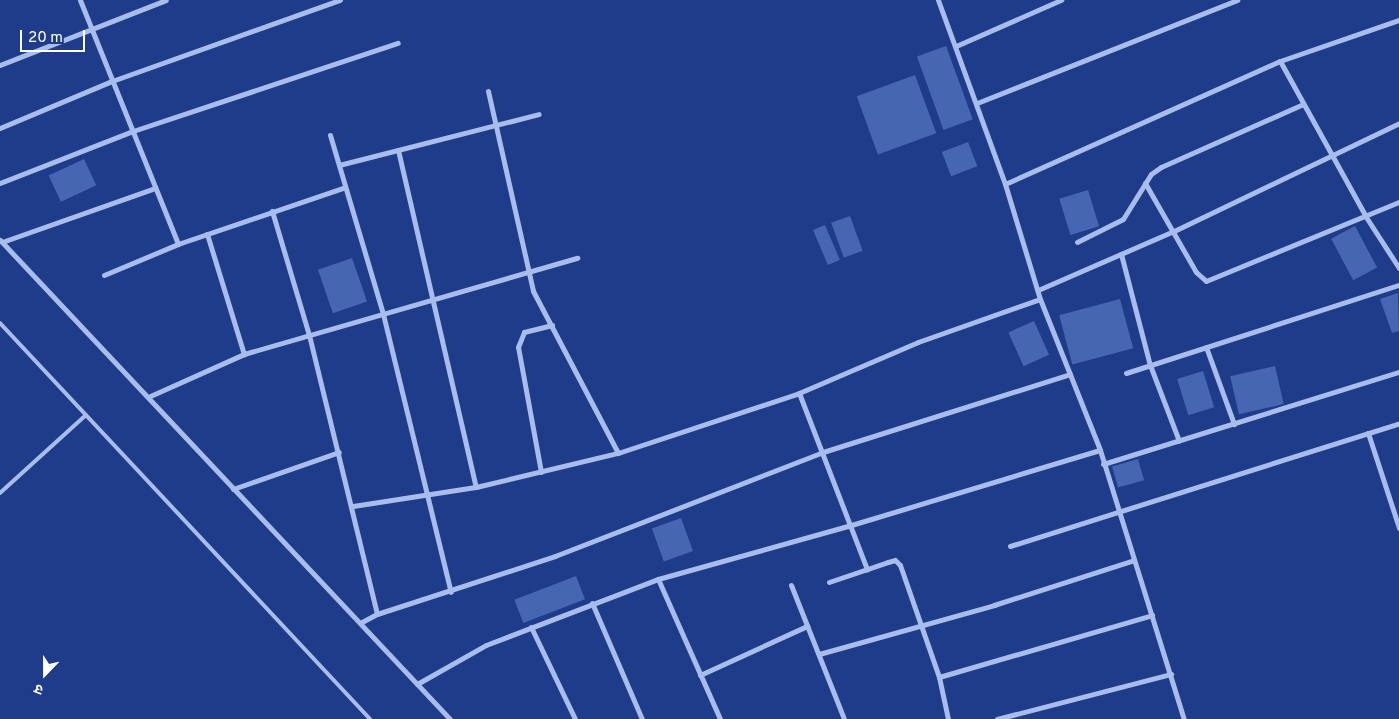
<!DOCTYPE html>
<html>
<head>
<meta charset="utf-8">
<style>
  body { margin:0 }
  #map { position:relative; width:1399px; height:719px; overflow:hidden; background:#1e3c8a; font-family:Overpass,"Noto Sans Devanagari",sans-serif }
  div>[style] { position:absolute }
  .building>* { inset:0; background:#4666b2; transform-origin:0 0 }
  .service>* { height:4px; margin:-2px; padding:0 2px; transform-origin:2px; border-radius:2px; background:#a8bdec }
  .minor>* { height:5px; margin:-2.5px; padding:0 2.5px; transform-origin:2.5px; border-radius:2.5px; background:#a8bdec }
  span { translate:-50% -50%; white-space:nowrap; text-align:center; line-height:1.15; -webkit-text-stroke:4px #1e3c8a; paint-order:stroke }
  .north { position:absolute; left:20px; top:649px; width:50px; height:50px; -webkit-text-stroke:4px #1e3c8a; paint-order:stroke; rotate:202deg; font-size:14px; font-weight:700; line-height:20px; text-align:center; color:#fff }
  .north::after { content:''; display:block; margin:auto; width:18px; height:22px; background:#fff; clip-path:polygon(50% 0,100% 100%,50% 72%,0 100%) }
  .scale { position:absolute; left:20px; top:30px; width:65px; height:22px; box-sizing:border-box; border:2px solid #fff; border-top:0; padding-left:6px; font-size:15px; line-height:18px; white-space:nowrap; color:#fff; -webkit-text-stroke:4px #1e3c8a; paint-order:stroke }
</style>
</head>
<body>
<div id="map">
  <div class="building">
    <i style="left:946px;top:46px;width:78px;height:31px;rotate:70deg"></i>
    <i style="left:915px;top:75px;width:62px;height:62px;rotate:70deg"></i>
    <i style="left:968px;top:142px;width:26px;height:28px;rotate:69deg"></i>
    <i style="left:84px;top:159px;width:29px;height:39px;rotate:65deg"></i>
    <i style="left:1088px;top:190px;width:38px;height:30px;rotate:73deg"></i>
    <i style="left:850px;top:216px;width:37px;height:20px;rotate:70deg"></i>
    <i style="left:825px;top:225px;width:38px;height:13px;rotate:67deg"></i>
    <i style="left:1355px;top:226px;width:47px;height:27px;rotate:62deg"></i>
    <i style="left:352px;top:258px;width:46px;height:36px;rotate:71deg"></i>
    <i style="clip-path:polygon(1398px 293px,1399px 331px,1392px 333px,1380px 299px)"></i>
    <i style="left:1120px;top:299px;width:51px;height:63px;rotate:75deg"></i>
    <i style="left:1034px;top:321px;width:37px;height:28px;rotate:66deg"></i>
    <i style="left:1275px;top:366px;width:39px;height:46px;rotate:77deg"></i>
    <i style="left:1203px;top:371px;width:38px;height:27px;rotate:73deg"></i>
    <i style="left:1138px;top:459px;width:22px;height:27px;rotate:74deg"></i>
    <i style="left:681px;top:518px;width:35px;height:31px;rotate:70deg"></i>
    <i style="left:576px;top:576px;width:25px;height:66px;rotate:69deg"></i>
  </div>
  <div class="service">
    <i style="left:0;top:323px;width:542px;rotate:46.94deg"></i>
    <i style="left:0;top:493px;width:116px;rotate:-42.2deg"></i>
  </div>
  <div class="minor">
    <i style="left:80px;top:0;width:263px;rotate:68.1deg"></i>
    <i style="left:938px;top:0;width:196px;rotate:70deg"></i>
    <i style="left:1005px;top:184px;width:120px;rotate:73.1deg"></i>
    <i style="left:1040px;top:299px;width:162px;rotate:68.3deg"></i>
    <i style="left:1100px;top:450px;width:282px;rotate:72.7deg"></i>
    <i style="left:956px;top:46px;width:115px;rotate:-23.7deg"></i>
    <i style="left:1280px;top:61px;width:178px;rotate:61.1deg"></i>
    <i style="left:1366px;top:217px;width:61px;rotate:57.1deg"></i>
    <i style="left:0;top:65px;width:178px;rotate:-21.4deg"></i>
    <i style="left:488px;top:91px;width:205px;rotate:77.3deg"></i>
    <i style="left:533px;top:291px;width:183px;rotate:62.3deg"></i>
    <i style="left:977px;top:103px;width:280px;rotate:-21.6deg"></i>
    <i style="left:0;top:128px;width:121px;rotate:-22.8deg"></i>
    <i style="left:112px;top:81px;width:242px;rotate:-19.6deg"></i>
    <i style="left:330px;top:135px;width:187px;rotate:73.5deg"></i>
    <i style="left:383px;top:314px;width:286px;rotate:76.3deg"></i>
    <i style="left:398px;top:150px;width:346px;rotate:77deg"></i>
    <i style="left:339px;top:165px;width:206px;rotate:-14.3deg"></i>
    <i style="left:0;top:183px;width:143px;rotate:-21.4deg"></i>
    <i style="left:133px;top:131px;width:279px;rotate:-18.4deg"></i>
    <i style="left:1145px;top:183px;width:103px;rotate:60.2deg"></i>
    <i style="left:1196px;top:272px;width:13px;rotate:42deg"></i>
    <i style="left:1206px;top:281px;width:209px;rotate:-22.3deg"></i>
    <i style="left:1005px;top:184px;width:301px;rotate:-24.1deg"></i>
    <i style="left:1280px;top:61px;width:126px;rotate:-19deg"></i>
    <i style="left:272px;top:211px;width:129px;rotate:73.4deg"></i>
    <i style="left:309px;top:335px;width:287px;rotate:76.3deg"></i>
    <i style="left:207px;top:234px;width:126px;rotate:72.9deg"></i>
    <i style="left:0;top:240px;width:657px;rotate:46.79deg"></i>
    <i style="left:2px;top:242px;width:162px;rotate:-19.4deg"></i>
    <i style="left:1077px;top:242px;width:51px;rotate:-26.6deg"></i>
    <i style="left:1123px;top:219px;width:53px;rotate:-58.1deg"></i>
    <i style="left:1151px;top:174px;width:12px;rotate:-35deg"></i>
    <i style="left:1161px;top:167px;width:155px;rotate:-23.9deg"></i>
    <i style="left:1121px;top:254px;width:115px;rotate:75.4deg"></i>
    <i style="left:1150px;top:365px;width:81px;rotate:69.1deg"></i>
    <i style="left:104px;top:275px;width:80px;rotate:-22.7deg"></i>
    <i style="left:178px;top:244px;width:176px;rotate:-18.8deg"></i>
    <i style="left:1038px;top:290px;width:148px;rotate:-23.5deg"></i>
    <i style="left:1174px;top:231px;width:250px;rotate:-25.6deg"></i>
    <i style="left:1206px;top:347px;width:82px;rotate:70deg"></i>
    <i style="left:1126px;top:373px;width:287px;rotate:-17.9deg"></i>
    <i style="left:799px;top:393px;width:189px;rotate:68.9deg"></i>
    <i style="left:148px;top:397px;width:105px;rotate:-24.1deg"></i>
    <i style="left:244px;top:354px;width:347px;rotate:-16.1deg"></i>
    <i style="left:1368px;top:433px;width:100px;rotate:71.9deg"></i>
    <i style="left:1103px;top:464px;width:310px;rotate:-17.3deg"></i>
    <i style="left:541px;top:472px;width:127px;rotate:-100.4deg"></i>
    <i style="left:518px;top:347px;width:16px;rotate:-68deg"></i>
    <i style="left:524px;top:332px;width:29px;rotate:-14deg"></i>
    <i style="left:233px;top:489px;width:112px;rotate:-19.2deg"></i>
    <i style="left:353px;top:506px;width:124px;rotate:-8.8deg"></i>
    <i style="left:476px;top:487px;width:146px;rotate:-13.5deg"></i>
    <i style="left:618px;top:453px;width:191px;rotate:-18.3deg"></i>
    <i style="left:799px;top:393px;width:129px;rotate:-23.2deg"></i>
    <i style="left:918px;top:342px;width:129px;rotate:-19.4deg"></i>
    <i style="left:1010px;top:546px;width:408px;rotate:-17.5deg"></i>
    <i style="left:658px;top:579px;width:153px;rotate:66.1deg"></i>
    <i style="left:829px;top:582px;width:62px;rotate:-18.7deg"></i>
    <i style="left:888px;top:562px;width:7px;rotate:-16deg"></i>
    <i style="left:895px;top:560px;width:7px;rotate:45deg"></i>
    <i style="left:900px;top:565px;width:119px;rotate:70.8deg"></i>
    <i style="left:939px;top:677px;width:43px;rotate:77.9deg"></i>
    <i style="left:791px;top:585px;width:144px;rotate:68.4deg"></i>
    <i style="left:592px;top:603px;width:126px;rotate:66.7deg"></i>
    <i style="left:360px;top:623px;width:19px;rotate:-28deg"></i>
    <i style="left:377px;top:614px;width:187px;rotate:-18deg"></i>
    <i style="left:555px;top:556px;width:287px;rotate:-21.2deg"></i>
    <i style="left:823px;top:452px;width:259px;rotate:-17.5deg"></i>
    <i style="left:531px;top:627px;width:102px;rotate:64.4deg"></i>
    <i style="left:819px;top:654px;width:182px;rotate:-15.6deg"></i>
    <i style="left:994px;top:605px;width:147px;rotate:-17.8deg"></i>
    <i style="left:700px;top:675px;width:118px;rotate:-24.6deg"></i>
    <i style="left:939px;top:677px;width:222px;rotate:-16.2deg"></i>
    <i style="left:417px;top:684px;width:79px;rotate:-29.5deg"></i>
    <i style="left:486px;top:645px;width:184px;rotate:-21deg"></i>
    <i style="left:658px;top:579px;width:197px;rotate:-15.6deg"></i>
    <i style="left:848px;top:526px;width:263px;rotate:-16.8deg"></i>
    <i style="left:997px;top:719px;width:180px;rotate:-14.5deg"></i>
  </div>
  <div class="north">उ</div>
  <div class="scale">20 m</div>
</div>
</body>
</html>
